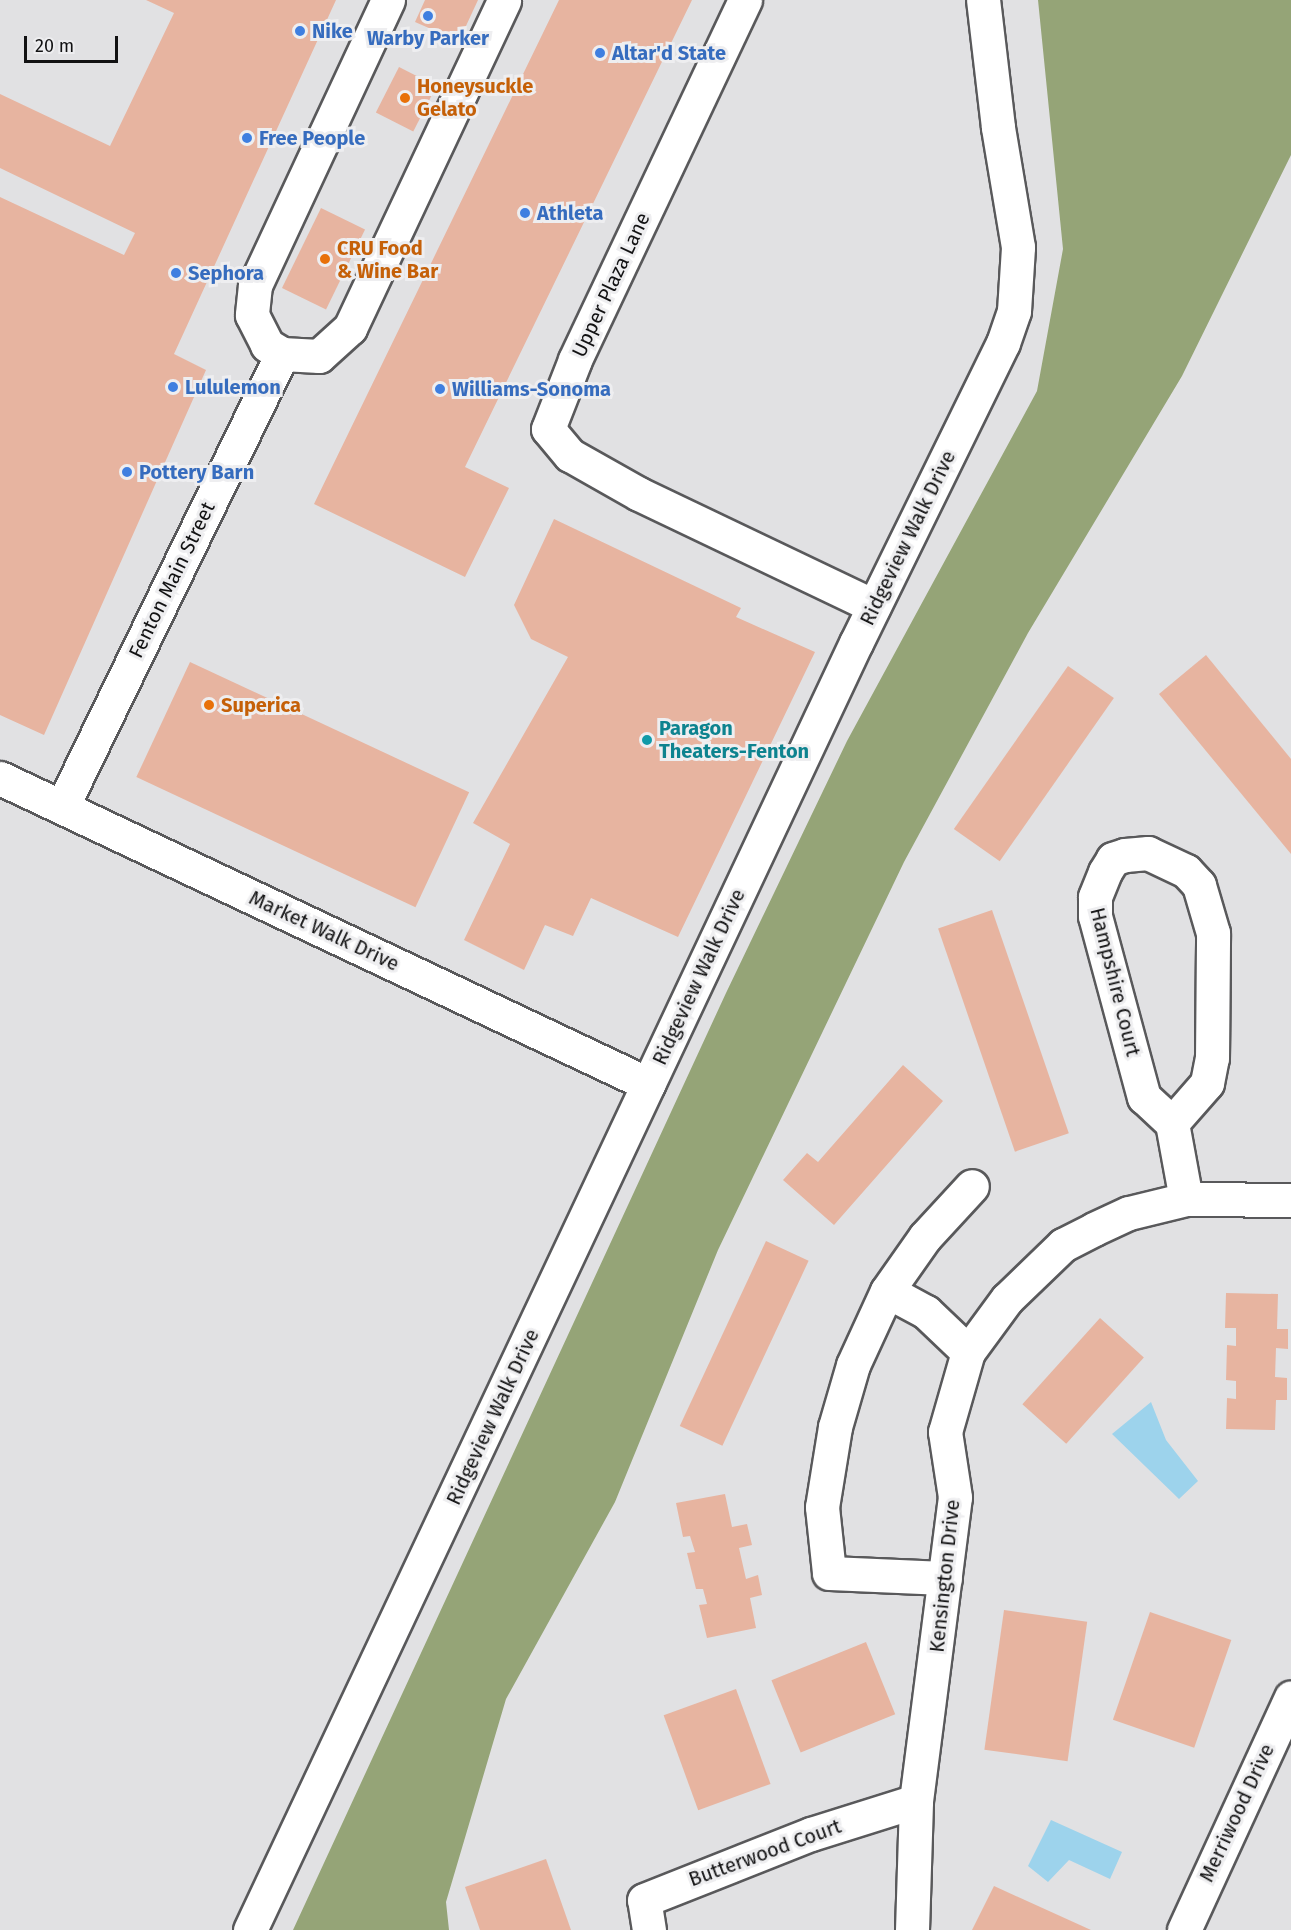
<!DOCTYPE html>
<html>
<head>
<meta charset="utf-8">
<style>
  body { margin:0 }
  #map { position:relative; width:1291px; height:1930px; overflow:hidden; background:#e1e1e3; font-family:"Fira Sans",sans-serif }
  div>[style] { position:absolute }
  .forest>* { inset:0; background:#95a477 }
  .water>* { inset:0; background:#9dd3ec }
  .building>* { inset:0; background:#e7b4a0; transform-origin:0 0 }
  .roads { filter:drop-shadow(2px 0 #59595b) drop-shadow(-2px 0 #59595b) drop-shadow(0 2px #59595b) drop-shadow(0 -2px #59595b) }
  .minor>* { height:33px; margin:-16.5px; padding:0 16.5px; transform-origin:16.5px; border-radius:16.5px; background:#fff }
  .dots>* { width:16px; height:16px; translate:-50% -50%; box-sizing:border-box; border:3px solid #eeeef0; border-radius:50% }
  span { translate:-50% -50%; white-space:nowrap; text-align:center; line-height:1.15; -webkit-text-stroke:6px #eeeef0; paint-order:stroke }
  .shop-label { font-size:20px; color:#366cbe; font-weight:700 }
  .left { translate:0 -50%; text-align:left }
  .food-label { font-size:20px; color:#c56008; font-weight:700 }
  .street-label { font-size:20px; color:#121213 }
  .culture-label { font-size:20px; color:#0d838f; font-weight:700 }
  .scale { position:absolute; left:24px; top:36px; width:94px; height:27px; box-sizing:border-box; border:3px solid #121213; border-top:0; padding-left:8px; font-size:18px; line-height:21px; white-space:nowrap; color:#121213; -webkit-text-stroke:4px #eeeef0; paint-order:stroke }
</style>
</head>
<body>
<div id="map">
  <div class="forest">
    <i style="clip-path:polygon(1038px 0,1291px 0,1291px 155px,1182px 376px,1028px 633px,904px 862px,718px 1250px,615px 1502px,506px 1699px,446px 1902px,449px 1930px,293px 1930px,726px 993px,847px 741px,1037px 391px,1063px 249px)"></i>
  </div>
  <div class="water">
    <i style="clip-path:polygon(1151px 1402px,1166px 1440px,1198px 1481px,1179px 1499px,1112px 1434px)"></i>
    <i style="clip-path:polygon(1051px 1820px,1122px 1852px,1110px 1879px,1069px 1860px,1048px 1882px,1028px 1866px)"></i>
  </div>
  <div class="building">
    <i style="clip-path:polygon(146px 0,336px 0,174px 354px,206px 370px,44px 735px,0 715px,0 197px,124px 255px,135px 233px,0 168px,0 94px,110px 146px,174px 13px)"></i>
    <i style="clip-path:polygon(425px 0,478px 0,459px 41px,415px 22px)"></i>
    <i style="clip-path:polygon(559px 0,692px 0,465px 467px,509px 488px,465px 577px,314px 504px)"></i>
    <i style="left:399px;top:67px;width:42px;height:51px;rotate:27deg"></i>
    <i style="left:321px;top:208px;width:49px;height:89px;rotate:26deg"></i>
    <i style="clip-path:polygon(554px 519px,741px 608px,736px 617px,815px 652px,678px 937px,591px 898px,573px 936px,545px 925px,524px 970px,464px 940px,510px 844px,473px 823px,568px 657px,531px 639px,514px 605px)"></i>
    <i style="clip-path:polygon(1206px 655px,1291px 759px,1291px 854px,1159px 694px)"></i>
    <i style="left:190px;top:662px;width:308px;height:127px;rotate:25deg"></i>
    <i style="left:1068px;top:666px;width:56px;height:199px;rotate:35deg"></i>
    <i style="left:992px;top:910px;width:236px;height:57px;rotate:71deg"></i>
    <i style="clip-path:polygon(903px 1065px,943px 1101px,834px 1225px,783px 1180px,807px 1153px,818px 1162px)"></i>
    <i style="left:766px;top:1241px;width:47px;height:204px;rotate:25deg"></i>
    <i style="clip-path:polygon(1226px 1293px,1278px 1294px,1277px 1329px,1288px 1329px,1288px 1349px,1276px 1348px,1275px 1377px,1287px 1378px,1287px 1400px,1276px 1400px,1275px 1430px,1226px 1429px,1227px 1398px,1236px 1399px,1236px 1381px,1226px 1380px,1227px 1345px,1236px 1346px,1236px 1328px,1225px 1328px)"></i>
    <i style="left:1100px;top:1318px;width:59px;height:116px;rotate:42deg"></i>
    <i style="clip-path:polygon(725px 1494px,732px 1527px,747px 1524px,752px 1545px,739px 1548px,746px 1579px,758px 1575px,762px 1595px,750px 1598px,756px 1628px,707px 1638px,699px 1605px,707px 1604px,703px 1589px,696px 1589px,687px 1553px,695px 1552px,690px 1536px,683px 1537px,676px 1503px)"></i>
    <i style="left:1004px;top:1610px;width:84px;height:141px;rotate:8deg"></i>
    <i style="left:1150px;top:1612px;width:86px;height:114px;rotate:19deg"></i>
    <i style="left:866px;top:1642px;width:78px;height:102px;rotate:68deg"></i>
    <i style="left:736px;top:1689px;width:101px;height:77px;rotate:70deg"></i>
    <i style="clip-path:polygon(546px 1859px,571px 1930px,480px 1930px,465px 1887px)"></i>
    <i style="clip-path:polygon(994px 1886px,1091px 1930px,972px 1930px)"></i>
  </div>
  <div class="roads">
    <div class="minor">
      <i style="left:388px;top:0;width:315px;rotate:115deg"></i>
      <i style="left:255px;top:285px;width:30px;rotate:96deg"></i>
      <i style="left:252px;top:315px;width:34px;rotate:63deg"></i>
      <i style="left:267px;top:345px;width:17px;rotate:31deg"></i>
      <i style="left:282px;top:354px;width:37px;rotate:3deg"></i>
      <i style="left:319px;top:356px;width:42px;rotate:-42.1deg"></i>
      <i style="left:350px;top:328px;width:362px;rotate:-64.8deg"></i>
      <i style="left:745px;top:0;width:398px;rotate:115.3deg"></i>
      <i style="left:575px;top:360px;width:74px;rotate:111.4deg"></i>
      <i style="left:548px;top:429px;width:34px;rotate:50deg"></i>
      <i style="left:570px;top:455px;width:79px;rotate:29.5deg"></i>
      <i style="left:639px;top:494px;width:260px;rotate:25.5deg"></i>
      <i style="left:0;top:778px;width:717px;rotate:25.28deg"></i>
      <i style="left:62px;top:807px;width:504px;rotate:-64.1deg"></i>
      <i style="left:1172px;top:1123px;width:53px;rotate:-48.8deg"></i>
      <i style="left:1207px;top:1083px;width:25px;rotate:-79deg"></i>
      <i style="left:1212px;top:1058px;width:125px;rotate:-89.5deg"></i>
      <i style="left:1213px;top:933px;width:50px;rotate:-106.3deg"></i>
      <i style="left:1199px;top:885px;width:19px;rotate:-133deg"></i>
      <i style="left:1186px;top:871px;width:42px;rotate:-154.7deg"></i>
      <i style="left:1148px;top:853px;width:23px;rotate:175deg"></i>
      <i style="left:1125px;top:855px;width:13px;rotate:162deg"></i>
      <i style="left:1113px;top:859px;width:15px;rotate:122deg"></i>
      <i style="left:1105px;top:872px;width:27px;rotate:112deg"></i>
      <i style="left:1095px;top:897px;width:19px;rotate:90deg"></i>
      <i style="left:1095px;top:916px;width:188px;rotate:74.9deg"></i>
      <i style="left:1144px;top:1097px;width:38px;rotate:43deg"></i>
      <i style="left:1172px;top:1123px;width:77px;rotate:79.6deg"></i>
      <i style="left:887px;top:1291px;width:81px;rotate:114.7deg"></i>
      <i style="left:853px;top:1365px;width:65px;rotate:106.2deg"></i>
      <i style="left:835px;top:1427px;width:81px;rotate:99.2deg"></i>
      <i style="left:822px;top:1507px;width:66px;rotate:83.9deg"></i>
      <i style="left:829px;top:1573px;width:116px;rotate:2.5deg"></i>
      <i style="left:968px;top:1352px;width:58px;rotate:-136.4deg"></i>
      <i style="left:926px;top:1312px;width:44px;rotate:-151.7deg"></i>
      <i style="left:887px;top:1291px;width:66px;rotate:-54.9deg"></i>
      <i style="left:925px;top:1237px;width:69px;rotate:-47.3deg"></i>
      <i style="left:250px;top:1930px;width:1423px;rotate:-64.79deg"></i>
      <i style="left:856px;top:643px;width:334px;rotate:-63.9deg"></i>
      <i style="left:1003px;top:343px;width:34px;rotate:-71deg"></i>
      <i style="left:1014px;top:311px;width:64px;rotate:-86.4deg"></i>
      <i style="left:1018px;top:247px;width:122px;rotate:-99.5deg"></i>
      <i style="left:998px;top:127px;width:128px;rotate:-96.7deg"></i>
      <i style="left:649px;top:1930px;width:30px;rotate:-99deg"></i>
      <i style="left:644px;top:1900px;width:180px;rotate:-21.6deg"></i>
      <i style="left:811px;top:1834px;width:110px;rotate:-17.4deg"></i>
      <i style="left:912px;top:1930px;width:129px;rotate:-88.2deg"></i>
      <i style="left:916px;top:1801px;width:306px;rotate:-82.7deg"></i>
      <i style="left:955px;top:1497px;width:66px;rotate:-98.7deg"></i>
      <i style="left:945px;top:1432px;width:83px;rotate:-74deg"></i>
      <i style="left:968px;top:1352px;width:66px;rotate:-53.7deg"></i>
      <i style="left:1007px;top:1299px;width:78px;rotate:-44deg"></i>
      <i style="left:1063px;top:1245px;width:35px;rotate:-27deg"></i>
      <i style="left:1094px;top:1229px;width:38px;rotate:-25deg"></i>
      <i style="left:1129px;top:1213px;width:59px;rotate:-13.8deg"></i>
      <i style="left:1186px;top:1199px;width:105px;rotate:0.5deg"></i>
      <i style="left:1184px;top:1930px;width:256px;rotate:-65.3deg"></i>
    </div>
  </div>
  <div class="dots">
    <i style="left:428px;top:16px;background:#3f7fe0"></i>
    <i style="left:300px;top:31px;background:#3f7fe0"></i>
    <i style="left:600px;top:53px;background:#3f7fe0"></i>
    <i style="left:405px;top:98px;background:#e8710a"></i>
    <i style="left:247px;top:138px;background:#3f7fe0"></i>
    <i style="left:525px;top:213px;background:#3f7fe0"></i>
    <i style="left:325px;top:259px;background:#e8710a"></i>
    <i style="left:176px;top:273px;background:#3f7fe0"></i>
    <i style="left:173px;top:387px;background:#3f7fe0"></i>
    <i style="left:440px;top:389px;background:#3f7fe0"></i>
    <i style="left:127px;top:472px;background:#3f7fe0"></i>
    <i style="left:209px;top:705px;background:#e8710a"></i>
    <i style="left:647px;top:740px;background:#0f9aa8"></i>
  </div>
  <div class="shop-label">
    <span class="left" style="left:312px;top:31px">Nike</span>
    <span style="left:428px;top:38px">Warby Parker</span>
    <span class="left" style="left:612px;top:53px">Altar'd State</span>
    <span class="left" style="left:259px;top:138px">Free People</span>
    <span class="left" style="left:537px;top:213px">Athleta</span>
    <span class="left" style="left:188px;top:273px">Sephora</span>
    <span class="left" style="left:185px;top:387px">Lululemon</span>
    <span class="left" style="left:452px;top:389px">Williams-Sonoma</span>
    <span class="left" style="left:139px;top:472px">Pottery Barn</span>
  </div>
  <div class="food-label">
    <span class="left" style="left:417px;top:98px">Honeysuckle<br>Gelato</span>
    <span class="left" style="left:337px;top:260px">CRU Food<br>&amp; Wine Bar</span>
    <span class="left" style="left:221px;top:705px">Superica</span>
  </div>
  <div class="street-label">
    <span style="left:611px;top:285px;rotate:-65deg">Upper Plaza Lane</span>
    <span style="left:908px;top:538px;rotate:-64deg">Ridgeview Walk Drive</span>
    <span style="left:172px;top:580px;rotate:-64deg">Fenton Main Street</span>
    <span style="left:324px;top:931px;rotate:25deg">Market Walk Drive</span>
    <span style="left:699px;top:977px;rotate:-65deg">Ridgeview Walk Drive</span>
    <span style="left:1115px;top:982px;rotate:76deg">Hampshire Court</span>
    <span style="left:493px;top:1417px;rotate:-65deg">Ridgeview Walk Drive</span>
    <span style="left:945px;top:1576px;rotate:-84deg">Kensington Drive</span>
    <span style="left:1237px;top:1813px;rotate:-65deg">Merriwood Drive</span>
    <span style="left:765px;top:1853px;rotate:-20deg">Butterwood Court</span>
  </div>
  <div class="culture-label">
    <span class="left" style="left:659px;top:740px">Paragon<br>Theaters-Fenton</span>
  </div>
  <div class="scale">20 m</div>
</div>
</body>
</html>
